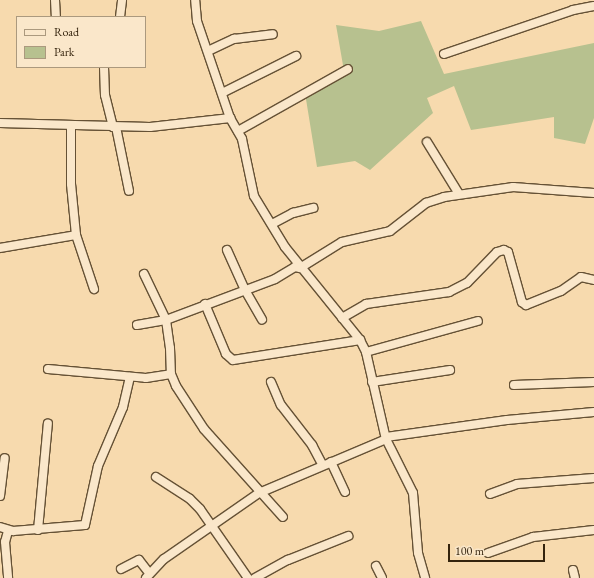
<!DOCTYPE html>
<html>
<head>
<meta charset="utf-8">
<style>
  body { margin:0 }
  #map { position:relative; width:594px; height:578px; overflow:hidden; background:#f7daae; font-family:"EB Garamond",serif }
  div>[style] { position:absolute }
  .green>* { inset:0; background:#b7c18f }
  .roads { filter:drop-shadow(1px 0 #655135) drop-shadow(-1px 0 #655135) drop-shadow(0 1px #655135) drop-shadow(0 -1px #655135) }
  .minor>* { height:8px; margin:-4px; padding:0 4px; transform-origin:4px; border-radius:4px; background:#fae7ca }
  span { translate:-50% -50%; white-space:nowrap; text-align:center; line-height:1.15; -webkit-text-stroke:3px #fae7ca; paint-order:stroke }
  .legend { position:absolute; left:16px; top:16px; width:130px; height:52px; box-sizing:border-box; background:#fae7ca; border:1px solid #ab997e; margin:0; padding:5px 7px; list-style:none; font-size:12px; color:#34230d }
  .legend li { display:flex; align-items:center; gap:8px; height:20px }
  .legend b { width:20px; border:1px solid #ab997e }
  .scale { position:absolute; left:448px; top:544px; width:97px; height:18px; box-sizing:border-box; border:2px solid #34230d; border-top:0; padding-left:5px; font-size:12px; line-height:14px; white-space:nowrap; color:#34230d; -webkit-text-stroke:3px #fae7ca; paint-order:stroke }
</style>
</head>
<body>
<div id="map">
  <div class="green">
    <i style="clip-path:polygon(421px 21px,444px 74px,594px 43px,594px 118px,585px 144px,554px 138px,554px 117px,471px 130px,454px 86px,427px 98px,433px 113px,370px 170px,355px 161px,317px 167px,305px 93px,344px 71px,336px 25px,379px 31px)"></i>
  </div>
  <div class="roads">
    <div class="minor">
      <i style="left:55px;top:0;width:17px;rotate:87deg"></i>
      <i style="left:120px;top:17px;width:17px;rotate:-83deg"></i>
      <i style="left:208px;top:51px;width:29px;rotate:-25deg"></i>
      <i style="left:234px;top:39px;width:39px;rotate:-7deg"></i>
      <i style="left:444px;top:54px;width:136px;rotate:-18.8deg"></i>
      <i style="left:573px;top:10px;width:21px;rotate:-11deg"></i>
      <i style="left:104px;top:67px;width:28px;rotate:88deg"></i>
      <i style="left:105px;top:95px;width:33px;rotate:76deg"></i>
      <i style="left:222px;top:93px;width:83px;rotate:-26.6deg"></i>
      <i style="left:230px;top:118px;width:24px;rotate:60deg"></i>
      <i style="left:242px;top:139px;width:58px;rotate:78.1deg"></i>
      <i style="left:254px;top:196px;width:60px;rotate:58.7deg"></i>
      <i style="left:285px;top:247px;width:119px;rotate:51.1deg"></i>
      <i style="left:360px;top:340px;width:13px;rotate:63deg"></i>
      <i style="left:366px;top:352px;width:89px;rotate:77.1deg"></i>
      <i style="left:386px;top:439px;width:60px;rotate:63.4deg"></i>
      <i style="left:413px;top:493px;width:60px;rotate:85.2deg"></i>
      <i style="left:418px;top:553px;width:26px;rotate:74deg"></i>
      <i style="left:0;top:123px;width:150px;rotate:1.5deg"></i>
      <i style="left:150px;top:127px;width:81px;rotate:-6.4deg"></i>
      <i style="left:230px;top:118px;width:102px;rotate:-108.8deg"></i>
      <i style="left:197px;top:21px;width:21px;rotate:-95deg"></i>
      <i style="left:71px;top:125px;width:59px;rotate:90deg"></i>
      <i style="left:71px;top:184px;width:51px;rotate:84.4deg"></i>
      <i style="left:76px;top:235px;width:57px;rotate:71.6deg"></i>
      <i style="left:116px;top:127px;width:65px;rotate:78.5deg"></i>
      <i style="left:238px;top:131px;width:126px;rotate:-29.4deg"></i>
      <i style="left:427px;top:142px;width:61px;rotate:58.4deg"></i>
      <i style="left:272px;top:224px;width:24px;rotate:-28deg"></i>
      <i style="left:293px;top:213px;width:21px;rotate:-14deg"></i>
      <i style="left:0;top:248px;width:77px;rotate:-9.7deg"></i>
      <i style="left:227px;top:250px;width:44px;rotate:65.8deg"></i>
      <i style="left:245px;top:290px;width:34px;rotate:60deg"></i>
      <i style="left:144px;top:274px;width:51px;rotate:64.4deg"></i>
      <i style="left:166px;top:320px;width:28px;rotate:82deg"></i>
      <i style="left:170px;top:348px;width:26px;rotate:88deg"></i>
      <i style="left:171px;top:374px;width:13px;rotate:67deg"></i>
      <i style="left:176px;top:386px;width:51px;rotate:56.9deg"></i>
      <i style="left:204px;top:429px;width:118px;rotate:48.1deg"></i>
      <i style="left:205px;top:304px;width:54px;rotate:67.2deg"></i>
      <i style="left:226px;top:354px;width:9px;rotate:41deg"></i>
      <i style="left:233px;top:360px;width:129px;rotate:-8.9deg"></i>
      <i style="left:342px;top:318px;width:28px;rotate:-30deg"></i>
      <i style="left:366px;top:304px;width:84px;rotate:-8.2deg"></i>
      <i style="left:449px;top:292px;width:20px;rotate:-27deg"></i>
      <i style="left:467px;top:283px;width:43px;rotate:-45.9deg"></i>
      <i style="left:497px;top:252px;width:7px;rotate:-16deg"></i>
      <i style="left:504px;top:250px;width:4px;rotate:27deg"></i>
      <i style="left:508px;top:252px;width:52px;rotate:74.4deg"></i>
      <i style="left:522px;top:302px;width:5px;rotate:37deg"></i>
      <i style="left:526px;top:305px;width:38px;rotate:-22deg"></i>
      <i style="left:561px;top:291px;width:24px;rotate:-35deg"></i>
      <i style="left:581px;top:277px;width:13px;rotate:13deg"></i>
      <i style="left:137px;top:325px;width:29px;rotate:-10deg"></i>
      <i style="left:166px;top:320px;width:116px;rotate:-20.6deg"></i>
      <i style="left:275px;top:279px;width:23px;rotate:-31deg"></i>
      <i style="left:295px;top:267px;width:5px;rotate:11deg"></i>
      <i style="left:300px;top:268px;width:49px;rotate:-31.8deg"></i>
      <i style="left:342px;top:242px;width:49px;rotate:-12.9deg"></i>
      <i style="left:390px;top:231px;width:46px;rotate:-37.9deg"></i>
      <i style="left:426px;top:203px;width:19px;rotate:-18deg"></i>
      <i style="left:444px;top:197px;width:70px;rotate:-8.2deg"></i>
      <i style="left:513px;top:187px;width:81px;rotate:4.2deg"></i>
      <i style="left:366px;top:352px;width:116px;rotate:-15.5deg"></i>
      <i style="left:48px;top:369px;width:98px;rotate:5.2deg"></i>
      <i style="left:146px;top:378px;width:25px;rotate:-9deg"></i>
      <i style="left:271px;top:382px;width:25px;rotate:67deg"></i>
      <i style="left:281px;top:405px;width:51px;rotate:52.2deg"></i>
      <i style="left:312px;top:445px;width:21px;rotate:62deg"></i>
      <i style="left:372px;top:382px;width:79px;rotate:-8.7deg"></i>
      <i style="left:514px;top:385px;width:80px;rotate:-2.1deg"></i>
      <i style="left:386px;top:437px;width:122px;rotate:-8deg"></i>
      <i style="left:507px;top:420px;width:87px;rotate:-5.3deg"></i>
      <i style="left:331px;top:462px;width:33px;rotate:65deg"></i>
      <i style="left:156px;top:477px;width:40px;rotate:32.9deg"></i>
      <i style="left:190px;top:499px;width:14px;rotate:45deg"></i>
      <i style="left:200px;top:509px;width:84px;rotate:55.2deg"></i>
      <i style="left:490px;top:494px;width:29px;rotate:-20deg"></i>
      <i style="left:517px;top:484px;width:77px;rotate:-4.5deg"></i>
      <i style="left:0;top:496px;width:38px;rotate:-83deg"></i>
      <i style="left:0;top:527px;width:14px;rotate:17deg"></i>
      <i style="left:13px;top:531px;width:72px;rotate:-4.8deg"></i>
      <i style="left:85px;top:525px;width:60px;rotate:-77.6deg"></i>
      <i style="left:98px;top:466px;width:64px;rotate:-67deg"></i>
      <i style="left:123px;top:407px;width:31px;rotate:-77deg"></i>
      <i style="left:38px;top:530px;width:107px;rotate:-84.7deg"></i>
      <i style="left:8px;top:531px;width:11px;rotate:105deg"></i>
      <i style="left:5px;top:542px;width:36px;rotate:85deg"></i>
      <i style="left:488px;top:553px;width:48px;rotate:-19.6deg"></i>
      <i style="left:533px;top:537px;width:61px;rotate:-6.5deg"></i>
      <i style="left:376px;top:566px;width:13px;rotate:63deg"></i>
      <i style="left:121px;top:569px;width:20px;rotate:-27deg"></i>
      <i style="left:139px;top:560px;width:16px;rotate:52deg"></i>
      <i style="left:573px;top:570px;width:8px;rotate:76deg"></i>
      <i style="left:146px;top:578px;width:26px;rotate:-47deg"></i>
      <i style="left:164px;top:559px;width:116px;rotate:-34.8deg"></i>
      <i style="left:259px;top:493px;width:138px;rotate:-23deg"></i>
      <i style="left:255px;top:578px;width:38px;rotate:-29deg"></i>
      <i style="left:288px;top:560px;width:65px;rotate:-21.8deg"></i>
    </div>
  </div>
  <ul class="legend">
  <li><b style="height:5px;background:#fae7ca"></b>Road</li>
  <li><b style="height:11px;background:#b7c18f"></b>Park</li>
  </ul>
  <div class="scale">100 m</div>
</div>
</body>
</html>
